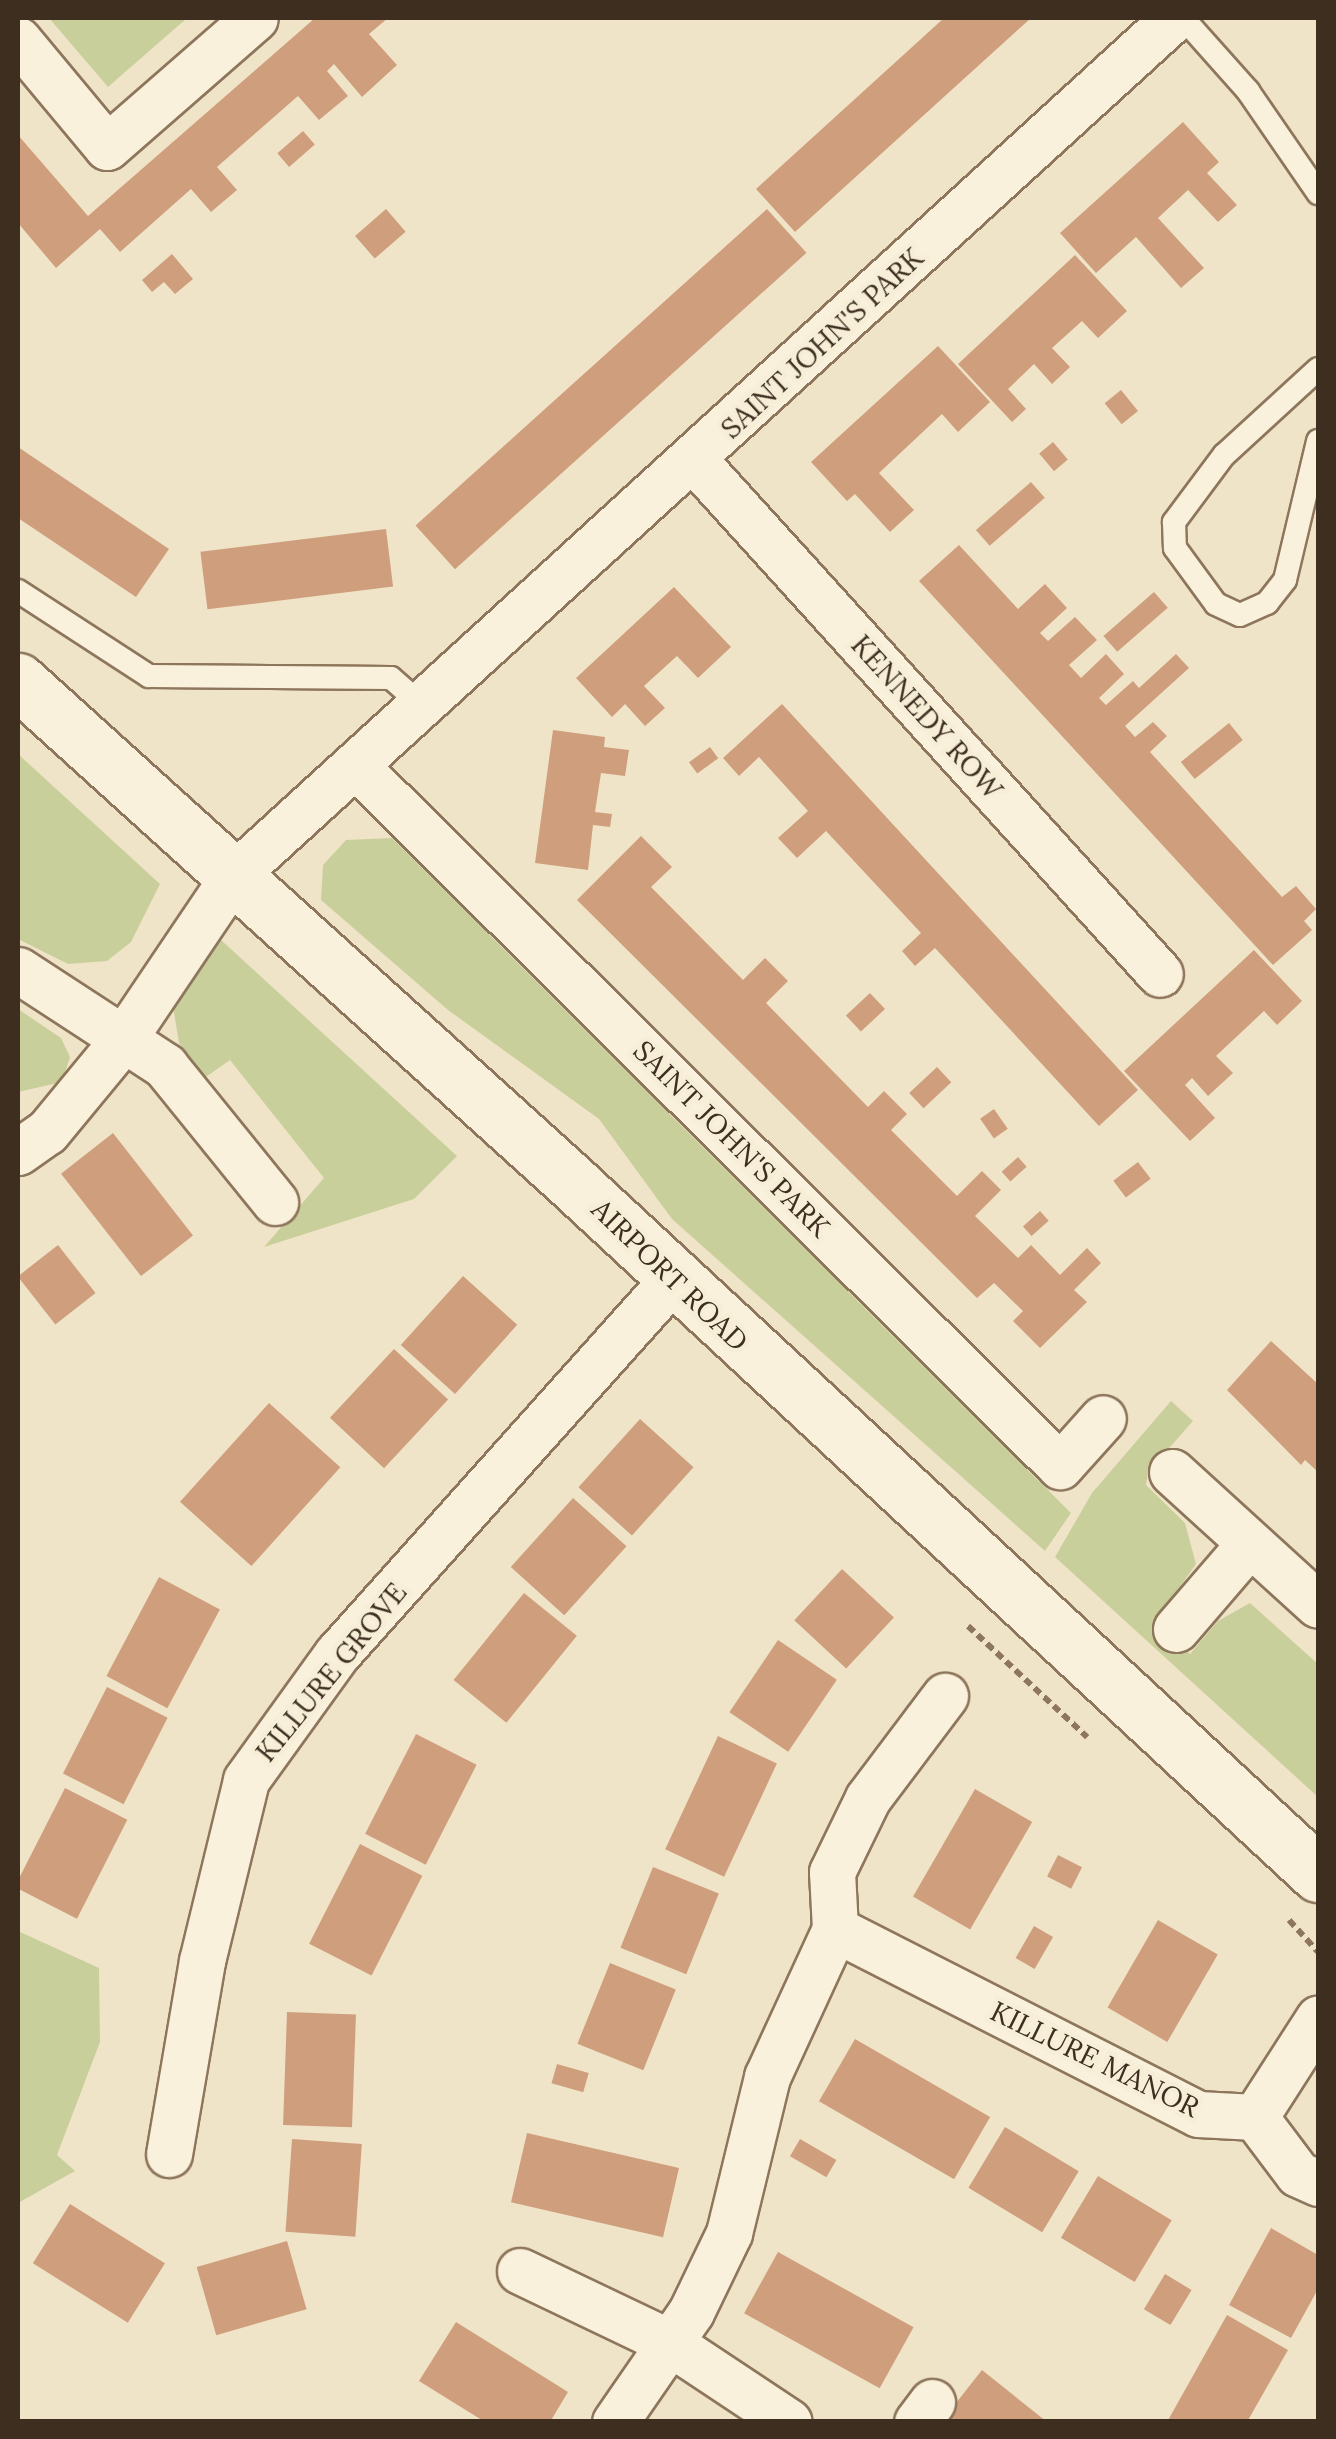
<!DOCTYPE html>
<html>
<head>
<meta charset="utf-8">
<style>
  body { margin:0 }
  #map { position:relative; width:1336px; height:2439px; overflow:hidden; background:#f0e4c8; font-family:Lora,serif }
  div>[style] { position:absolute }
  .green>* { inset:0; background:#c9cf9b }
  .building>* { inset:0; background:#cf9f7d; transform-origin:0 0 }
  .path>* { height:6px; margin-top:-3px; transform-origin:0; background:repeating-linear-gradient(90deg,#8d765c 0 8px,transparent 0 13px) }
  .roads { filter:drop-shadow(2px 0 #8d765c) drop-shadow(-2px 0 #8d765c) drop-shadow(0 2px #8d765c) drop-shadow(0 -2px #8d765c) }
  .lane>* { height:22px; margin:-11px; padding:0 11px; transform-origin:11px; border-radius:11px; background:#faf1dc }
  .street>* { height:45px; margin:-22.5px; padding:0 22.5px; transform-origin:22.5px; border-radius:22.5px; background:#faf1dc }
  .secondary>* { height:55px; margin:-27.5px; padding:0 27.5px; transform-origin:27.5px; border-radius:27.5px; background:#faf1dc }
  span { translate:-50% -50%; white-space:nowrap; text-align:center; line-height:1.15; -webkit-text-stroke:9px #f7eed8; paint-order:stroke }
  .street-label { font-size:28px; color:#3d2e20 }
  .frame { position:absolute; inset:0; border:20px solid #3d2e20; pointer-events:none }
</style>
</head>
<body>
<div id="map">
  <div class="green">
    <i style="clip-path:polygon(49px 18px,187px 18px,108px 87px)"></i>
    <i style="clip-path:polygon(18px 754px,160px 884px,131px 942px,107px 961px,68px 964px,18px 939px)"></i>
    <i style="clip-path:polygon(392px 838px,1071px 1513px,1045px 1551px,672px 1219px,599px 1119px,448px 1010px,321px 900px,323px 865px,346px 840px)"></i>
    <i style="clip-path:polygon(221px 940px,457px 1156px,414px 1199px,264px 1247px,324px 1178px,230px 1060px,203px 1079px,179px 1043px,173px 1006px,188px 965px)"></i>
    <i style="clip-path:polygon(18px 1009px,61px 1038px,70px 1057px,62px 1082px,18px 1092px)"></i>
    <i style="clip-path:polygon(1171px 1401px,1193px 1421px,1148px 1472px,1146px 1485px,1185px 1523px,1196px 1564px,1155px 1622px,1190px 1654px,1218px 1621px,1250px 1603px,1318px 1664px,1318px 1797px,1055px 1557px,1092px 1493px)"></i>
    <i style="clip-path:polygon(18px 1931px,99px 1968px,100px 2042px,57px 2155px,75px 2171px,18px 2203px)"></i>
  </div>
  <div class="building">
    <i style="clip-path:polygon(315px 18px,388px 18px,369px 34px,397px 65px,362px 97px,334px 64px,327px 71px,348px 96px,319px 120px,298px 96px,217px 167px,237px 190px,211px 212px,191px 189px,120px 252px,100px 229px,56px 268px,18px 223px,18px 135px,88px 216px)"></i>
    <i style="clip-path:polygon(944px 18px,1031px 18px,795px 232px,756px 189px)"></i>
    <i style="clip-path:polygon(1183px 122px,1219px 162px,1207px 173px,1237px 205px,1218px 222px,1188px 190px,1158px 218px,1204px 268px,1181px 288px,1136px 237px,1096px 273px,1060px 233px)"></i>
    <i style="left:303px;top:131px;width:18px;height:34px;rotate:49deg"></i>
    <i style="left:386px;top:209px;width:30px;height:41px;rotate:49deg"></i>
    <i style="left:767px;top:209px;width:59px;height:473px;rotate:48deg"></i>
    <i style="clip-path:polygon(172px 254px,193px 279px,175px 294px,164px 282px,152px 292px,142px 280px)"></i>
    <i style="clip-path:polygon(1075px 255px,1127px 311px,1098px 338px,1082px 321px,1052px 348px,1070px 367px,1052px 384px,1034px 364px,1008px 389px,1026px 409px,1012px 422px,958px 364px)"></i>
    <i style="clip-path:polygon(938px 346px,990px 402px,958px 432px,942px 414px,879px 473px,914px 510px,890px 532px,855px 494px,847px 501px,811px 462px)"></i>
    <i style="left:1121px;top:390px;width:27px;height:21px;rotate:51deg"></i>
    <i style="left:1053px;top:442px;width:23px;height:18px;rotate:50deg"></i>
    <i style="clip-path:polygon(18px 447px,169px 549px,136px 597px,18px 518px)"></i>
    <i style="left:1031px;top:482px;width:21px;height:73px;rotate:49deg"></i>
    <i style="left:386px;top:529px;width:58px;height:187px;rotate:83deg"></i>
    <i style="clip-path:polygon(959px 545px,1018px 609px,1045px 584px,1067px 608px,1040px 633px,1048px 641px,1075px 617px,1097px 640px,1069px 665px,1081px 678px,1106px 654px,1124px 674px,1099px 698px,1106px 705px,1133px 681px,1139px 688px,1176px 654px,1189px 668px,1125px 726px,1135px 737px,1153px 722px,1167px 736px,1150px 752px,1282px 897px,1296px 886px,1316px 909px,1304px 921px,1312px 930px,1273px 965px,919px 581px)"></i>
    <i style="clip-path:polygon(674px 587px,731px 647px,698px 678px,677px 656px,644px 686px,665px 708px,645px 726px,625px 704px,612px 717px,576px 678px)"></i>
    <i style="left:1154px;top:592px;width:21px;height:67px;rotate:49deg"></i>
    <i style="clip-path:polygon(782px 704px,1138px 1090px,1099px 1126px,935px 948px,915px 966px,902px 951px,921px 933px,826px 831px,797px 858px,778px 838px,808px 811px,759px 757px,739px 776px,723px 758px)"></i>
    <i style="left:1229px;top:723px;width:22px;height:62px;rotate:51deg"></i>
    <i style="clip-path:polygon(553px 730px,605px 737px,604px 747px,629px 750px,625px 776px,601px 773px,595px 812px,612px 814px,610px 827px,593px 825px,588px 870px,535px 863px)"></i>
    <i style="left:710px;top:747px;width:14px;height:26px;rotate:54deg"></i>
    <i style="clip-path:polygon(641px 836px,672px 867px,651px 887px,743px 980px,765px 958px,788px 981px,766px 1003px,868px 1107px,884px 1091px,907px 1114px,891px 1130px,957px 1196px,982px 1171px,1001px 1190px,975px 1216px,1018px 1258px,1031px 1245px,1060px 1275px,1087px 1248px,1101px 1263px,1074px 1290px,1087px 1302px,1040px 1348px,1013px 1321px,1023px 1311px,994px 1283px,977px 1298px,577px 900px)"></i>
    <i style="clip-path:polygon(1254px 950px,1302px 1001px,1277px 1025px,1264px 1011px,1216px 1056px,1233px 1073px,1208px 1096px,1192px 1078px,1185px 1085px,1215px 1118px,1190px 1141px,1124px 1071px)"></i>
    <i style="left:870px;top:993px;width:22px;height:33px;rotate:47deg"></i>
    <i style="left:937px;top:1067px;width:21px;height:38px;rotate:47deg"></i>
    <i style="left:994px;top:1109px;width:24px;height:17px;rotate:55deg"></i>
    <i style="left:113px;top:1133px;width:130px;height:66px;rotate:52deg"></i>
    <i style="left:1018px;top:1157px;width:13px;height:22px;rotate:48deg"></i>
    <i style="left:1138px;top:1162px;width:21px;height:31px;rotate:53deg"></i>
    <i style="left:1040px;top:1211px;width:13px;height:23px;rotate:48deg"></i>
    <i style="left:58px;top:1245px;width:61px;height:51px;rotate:52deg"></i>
    <i style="left:463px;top:1276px;width:73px;height:93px;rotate:42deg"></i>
    <i style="clip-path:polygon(1271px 1341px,1318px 1384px,1318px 1472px,1305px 1460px,1301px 1465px,1227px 1390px)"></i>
    <i style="left:394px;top:1349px;width:74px;height:94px;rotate:43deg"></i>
    <i style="left:269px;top:1403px;width:96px;height:133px;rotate:42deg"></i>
    <i style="left:640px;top:1419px;width:72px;height:92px;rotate:42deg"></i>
    <i style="left:573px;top:1498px;width:72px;height:93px;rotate:42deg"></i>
    <i style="left:842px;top:1569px;width:71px;height:70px;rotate:43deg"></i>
    <i style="left:159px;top:1577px;width:69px;height:112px;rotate:28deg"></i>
    <i style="left:524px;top:1593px;width:68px;height:112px;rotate:39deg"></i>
    <i style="left:778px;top:1640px;width:71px;height:87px;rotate:34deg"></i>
    <i style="left:107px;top:1687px;width:68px;height:97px;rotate:27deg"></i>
    <i style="left:416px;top:1734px;width:68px;height:112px;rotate:27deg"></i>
    <i style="left:718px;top:1736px;width:65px;height:125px;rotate:25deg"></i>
    <i style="left:65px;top:1788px;width:70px;height:111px;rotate:27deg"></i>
    <i style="left:975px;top:1789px;width:66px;height:124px;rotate:30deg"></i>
    <i style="left:360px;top:1844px;width:70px;height:112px;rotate:27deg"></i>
    <i style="left:1058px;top:1855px;width:27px;height:24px;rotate:27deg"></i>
    <i style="left:653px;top:1867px;width:71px;height:87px;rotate:22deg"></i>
    <i style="left:1158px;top:1920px;width:69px;height:101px;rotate:30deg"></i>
    <i style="left:1034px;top:1926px;width:22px;height:37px;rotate:30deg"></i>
    <i style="left:610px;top:1963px;width:71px;height:87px;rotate:22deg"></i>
    <i style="left:287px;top:2012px;width:69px;height:113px;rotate:2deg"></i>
    <i style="left:855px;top:2039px;width:156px;height:72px;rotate:30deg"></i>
    <i style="left:557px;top:2064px;width:33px;height:20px;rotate:16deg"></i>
    <i style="left:1005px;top:2127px;width:86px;height:71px;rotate:31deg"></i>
    <i style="left:527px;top:2133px;width:156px;height:71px;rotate:13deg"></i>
    <i style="left:292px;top:2139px;width:70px;height:93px;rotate:4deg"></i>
    <i style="left:800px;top:2139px;width:42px;height:20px;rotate:30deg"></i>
    <i style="left:1098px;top:2176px;width:86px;height:72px;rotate:31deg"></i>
    <i style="left:70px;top:2204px;width:112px;height:70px;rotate:32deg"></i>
    <i style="clip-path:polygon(1271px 2228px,1318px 2255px,1318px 2289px,1291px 2338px,1229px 2305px)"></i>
    <i style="left:287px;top:2241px;width:71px;height:94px;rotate:74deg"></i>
    <i style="left:778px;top:2252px;width:155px;height:70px;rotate:29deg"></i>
    <i style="left:1165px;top:2274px;width:31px;height:41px;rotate:31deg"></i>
    <i style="clip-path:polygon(1227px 2315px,1288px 2350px,1247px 2422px,1167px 2422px)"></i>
    <i style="clip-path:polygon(456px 2322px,568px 2392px,550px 2422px,485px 2422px,419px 2381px)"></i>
    <i style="clip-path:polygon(982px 2370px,1047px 2422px,941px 2422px)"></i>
  </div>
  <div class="path">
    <i style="left:968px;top:1626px;width:163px;rotate:43deg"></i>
    <i style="left:1289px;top:1920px;width:43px;rotate:47.8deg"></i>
  </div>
  <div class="roads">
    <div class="lane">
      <i style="left:1183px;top:18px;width:98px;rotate:48.3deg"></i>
      <i style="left:1248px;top:91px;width:124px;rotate:55.5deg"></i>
      <i style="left:1318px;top:369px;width:127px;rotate:137.5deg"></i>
      <i style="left:1224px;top:455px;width:84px;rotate:126.7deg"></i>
      <i style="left:1174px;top:522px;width:26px;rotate:88deg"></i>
      <i style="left:1175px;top:548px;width:69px;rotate:53.8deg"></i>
      <i style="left:1216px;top:604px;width:26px;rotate:25deg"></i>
      <i style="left:1240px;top:615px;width:30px;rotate:-24deg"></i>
      <i style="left:1267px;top:603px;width:29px;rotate:-52deg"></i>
      <i style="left:1285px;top:580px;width:143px;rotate:-76.6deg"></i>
      <i style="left:18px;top:591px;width:156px;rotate:33deg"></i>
      <i style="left:149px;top:676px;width:242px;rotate:0.5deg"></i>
      <i style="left:391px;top:678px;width:44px;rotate:41.3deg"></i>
    </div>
    <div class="street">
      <i style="left:18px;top:40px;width:139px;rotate:50.2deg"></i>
      <i style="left:107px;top:147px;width:196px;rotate:-41.1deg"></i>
      <i style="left:695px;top:461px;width:692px;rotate:47.81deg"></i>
      <i style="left:358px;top:768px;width:990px;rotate:44.84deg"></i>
      <i style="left:1060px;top:1466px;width:64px;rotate:-48.1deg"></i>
      <i style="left:18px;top:970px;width:176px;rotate:33.1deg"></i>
      <i style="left:165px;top:1066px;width:175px;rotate:51deg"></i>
      <i style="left:18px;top:1152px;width:35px;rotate:-35deg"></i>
      <i style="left:47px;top:1132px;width:118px;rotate:-50.5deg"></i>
      <i style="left:122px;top:1041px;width:200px;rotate:-56deg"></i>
      <i style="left:234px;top:875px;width:1272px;rotate:-42.36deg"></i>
      <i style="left:1172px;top:1472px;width:197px;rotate:42.3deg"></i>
      <i style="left:1176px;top:1629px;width:113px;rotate:-49.3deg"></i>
      <i style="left:835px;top:1929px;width:407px;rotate:27deg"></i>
      <i style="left:1198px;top:2114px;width:57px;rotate:3deg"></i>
      <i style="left:1255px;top:2117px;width:117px;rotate:-57.3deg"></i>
      <i style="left:1255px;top:2117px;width:71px;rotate:53deg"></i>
      <i style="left:1298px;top:2174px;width:22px;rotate:24deg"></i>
      <i style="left:169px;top:2154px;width:196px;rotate:-80.3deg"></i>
      <i style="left:202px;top:1961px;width:186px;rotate:-76.3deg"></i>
      <i style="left:246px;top:1780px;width:155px;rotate:-54.2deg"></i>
      <i style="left:337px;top:1654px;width:502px;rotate:-48.15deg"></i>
      <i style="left:520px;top:2271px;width:163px;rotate:25.5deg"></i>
      <i style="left:667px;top:2341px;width:146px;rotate:33.6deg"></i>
      <i style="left:615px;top:2422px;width:134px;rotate:-55.4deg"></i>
      <i style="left:691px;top:2312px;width:88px;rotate:-64.3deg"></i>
      <i style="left:729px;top:2233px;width:161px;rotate:-76.3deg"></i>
      <i style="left:767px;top:2077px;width:163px;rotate:-65.3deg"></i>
      <i style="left:835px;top:1929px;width:57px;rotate:-93deg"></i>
      <i style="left:832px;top:1872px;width:82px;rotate:-64.1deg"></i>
      <i style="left:868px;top:1798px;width:128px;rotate:-53deg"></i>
      <i style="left:917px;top:2422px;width:25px;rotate:-53deg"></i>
    </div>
    <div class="secondary">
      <i style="left:18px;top:681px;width:750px;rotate:42.13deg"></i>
      <i style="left:574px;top:1184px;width:1015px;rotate:42.84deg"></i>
    </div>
  </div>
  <div class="street-label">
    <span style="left:822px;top:343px;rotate:-43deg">SAINT JOHN'S PARK</span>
    <span style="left:927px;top:717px;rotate:48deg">KENNEDY ROW</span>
    <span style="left:732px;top:1139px;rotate:45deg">SAINT JOHN'S PARK</span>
    <span style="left:670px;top:1275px;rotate:44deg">AIRPORT ROAD</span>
    <span style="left:331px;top:1672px;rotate:-51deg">KILLURE GROVE</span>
    <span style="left:1095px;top:2059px;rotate:26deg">KILLURE MANOR</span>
  </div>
  <div class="frame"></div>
</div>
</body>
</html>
